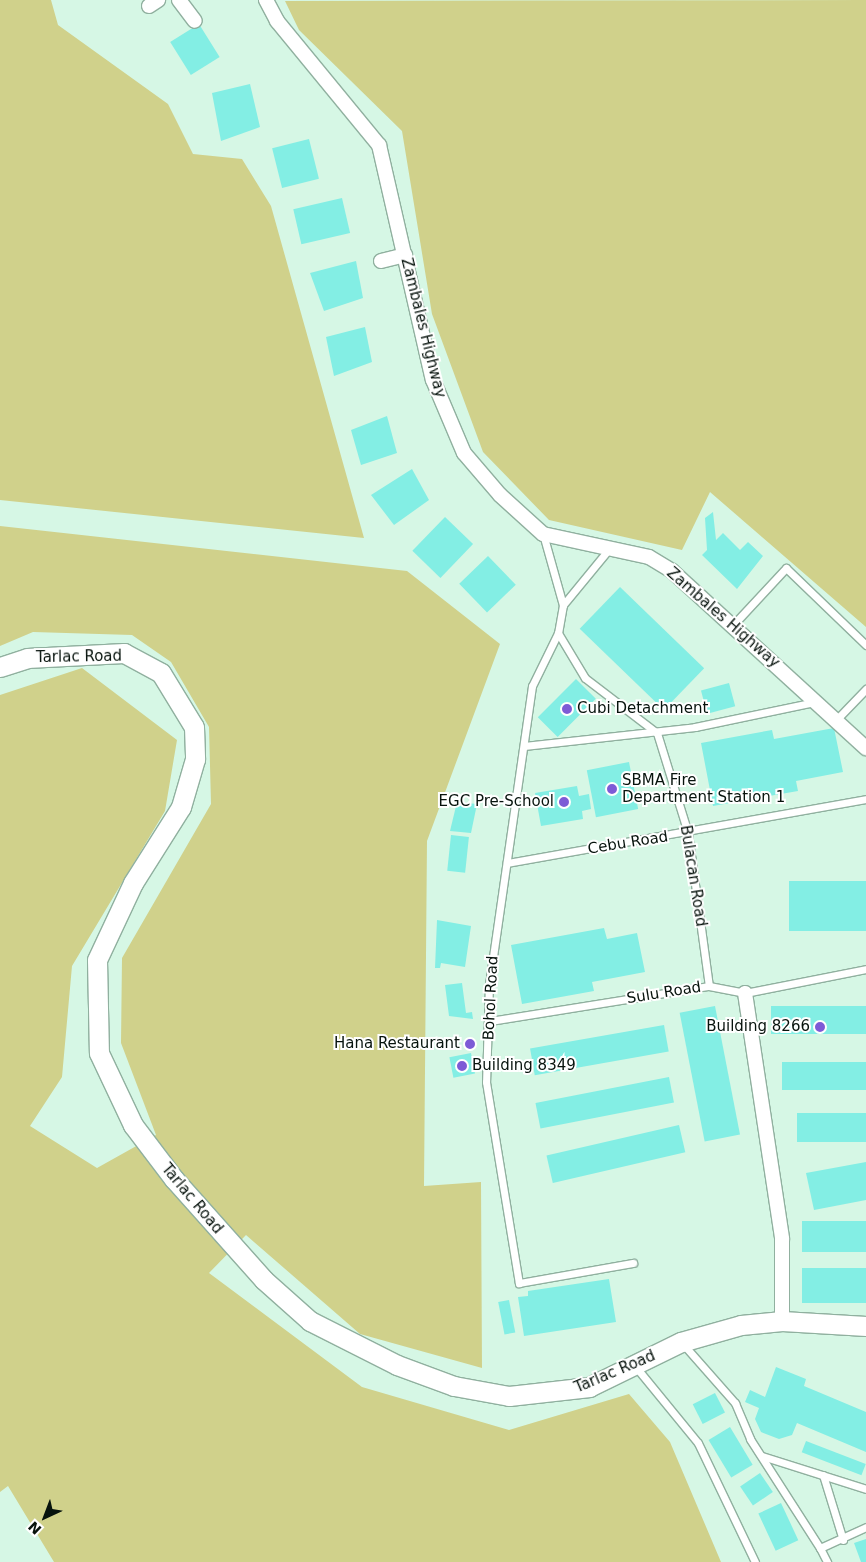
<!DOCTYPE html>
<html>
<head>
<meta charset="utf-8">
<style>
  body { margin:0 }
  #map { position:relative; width:866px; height:1562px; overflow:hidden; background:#d6f7e5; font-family:"DejaVu Sans",sans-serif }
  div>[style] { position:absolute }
  .green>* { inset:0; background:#d0d18b }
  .building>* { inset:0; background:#83eee4; transform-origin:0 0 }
  .roads { filter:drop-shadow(1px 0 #90b09f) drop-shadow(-1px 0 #90b09f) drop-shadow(0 1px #90b09f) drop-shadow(0 -1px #90b09f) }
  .service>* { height:7px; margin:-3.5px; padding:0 3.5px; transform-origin:3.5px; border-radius:3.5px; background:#fff }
  .minor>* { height:14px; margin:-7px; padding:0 7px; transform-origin:7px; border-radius:7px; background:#fff }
  .secondary>* { height:19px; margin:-9.5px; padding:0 9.5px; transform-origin:9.5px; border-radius:9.5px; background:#fff }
  .dots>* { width:14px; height:14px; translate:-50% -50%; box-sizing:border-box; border:2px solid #fff; border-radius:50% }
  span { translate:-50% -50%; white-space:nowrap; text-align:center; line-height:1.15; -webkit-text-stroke:4px #fff; paint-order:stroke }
  .street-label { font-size:15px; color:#07130d }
  .poi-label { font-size:15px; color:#07130d }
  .left { translate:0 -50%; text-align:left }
  .right { translate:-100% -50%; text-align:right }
  .north { position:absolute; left:20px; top:1492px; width:50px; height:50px; -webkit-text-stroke:4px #fff; paint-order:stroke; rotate:223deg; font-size:14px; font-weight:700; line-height:20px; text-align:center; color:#07130d }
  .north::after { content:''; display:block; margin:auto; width:18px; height:22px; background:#07130d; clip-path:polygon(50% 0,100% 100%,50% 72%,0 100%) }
</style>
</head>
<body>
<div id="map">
  <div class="green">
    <i style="clip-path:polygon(0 0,51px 0,58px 25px,168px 104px,193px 154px,242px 159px,271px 206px,364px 538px,0 500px)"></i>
    <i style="clip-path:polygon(866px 0,866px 627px,710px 492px,682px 550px,549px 520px,483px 452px,432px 314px,402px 131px,299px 30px,285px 1px)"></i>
    <i style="clip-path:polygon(0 526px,407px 571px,500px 644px,427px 841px,424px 1186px,481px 1182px,482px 1368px,360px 1334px,246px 1235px,209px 1273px,362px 1387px,509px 1430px,629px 1394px,670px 1442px,721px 1562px,54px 1562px,8px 1486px,0 1492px,0 695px,82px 668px,177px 740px,165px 811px,72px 966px,62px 1077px,30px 1126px,97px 1168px,156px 1135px,121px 1043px,122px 958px,211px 804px,209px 727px,171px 662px,132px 635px,33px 632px,0 646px)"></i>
  </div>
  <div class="building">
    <i style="left:199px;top:24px;width:39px;height:34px;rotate:58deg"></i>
    <i style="clip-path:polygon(250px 84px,260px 127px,221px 141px,212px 93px)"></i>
    <i style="left:309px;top:139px;width:41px;height:38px;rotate:76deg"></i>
    <i style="left:342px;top:198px;width:36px;height:50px;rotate:77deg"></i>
    <i style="clip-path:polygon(356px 261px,363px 298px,324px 311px,310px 273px)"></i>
    <i style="clip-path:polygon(365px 327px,372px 362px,334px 376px,326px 337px)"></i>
    <i style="clip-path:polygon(387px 416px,397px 453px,361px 465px,351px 430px)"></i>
    <i style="clip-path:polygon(412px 469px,429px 500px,394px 525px,371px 495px)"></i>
    <i style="clip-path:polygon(713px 512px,716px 540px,723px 533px,740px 550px,748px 542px,763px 556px,737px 589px,702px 555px,707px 550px,705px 518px)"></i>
    <i style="left:445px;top:517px;width:39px;height:47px;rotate:44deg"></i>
    <i style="left:488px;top:556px;width:40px;height:40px;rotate:46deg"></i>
    <i style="left:620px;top:587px;width:117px;height:58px;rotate:44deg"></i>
    <i style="left:576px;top:679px;width:28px;height:54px;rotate:45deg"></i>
    <i style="left:729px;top:683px;width:24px;height:29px;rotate:75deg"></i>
    <i style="clip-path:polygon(834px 728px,843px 772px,796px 781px,798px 791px,713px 806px,701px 743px,772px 730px,774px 739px)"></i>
    <i style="left:629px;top:762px;width:48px;height:43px;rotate:79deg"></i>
    <i style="clip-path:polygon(577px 786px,579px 796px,589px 794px,591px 809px,582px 811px,583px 819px,541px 826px,535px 793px)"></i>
    <i style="clip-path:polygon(457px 802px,477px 804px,471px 833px,450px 831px)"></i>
    <i style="left:451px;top:835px;width:18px;height:36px;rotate:6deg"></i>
    <i style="left:866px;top:881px;width:50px;height:77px;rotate:90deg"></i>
    <i style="clip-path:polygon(437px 920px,471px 926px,465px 967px,441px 963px,440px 968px,435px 968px)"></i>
    <i style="clip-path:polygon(604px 928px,607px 939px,637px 933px,645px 972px,592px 982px,594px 991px,522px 1004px,511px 945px)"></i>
    <i style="clip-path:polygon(462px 983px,466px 1013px,472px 1012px,473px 1019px,449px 1016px,445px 985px)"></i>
    <i style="left:715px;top:1006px;width:131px;height:36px;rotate:79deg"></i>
    <i style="left:866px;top:1006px;width:28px;height:95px;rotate:90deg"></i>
    <i style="left:664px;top:1025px;width:27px;height:136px;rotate:80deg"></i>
    <i style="left:471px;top:1053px;width:21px;height:22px;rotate:79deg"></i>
    <i style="left:866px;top:1062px;width:28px;height:84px;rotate:90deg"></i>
    <i style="left:669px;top:1077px;width:26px;height:136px;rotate:79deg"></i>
    <i style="left:866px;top:1113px;width:29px;height:69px;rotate:90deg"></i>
    <i style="left:679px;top:1125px;width:28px;height:136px;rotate:77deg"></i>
    <i style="clip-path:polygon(866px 1162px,866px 1200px,814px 1210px,806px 1173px)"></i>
    <i style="left:866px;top:1221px;width:31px;height:64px;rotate:90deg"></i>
    <i style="left:866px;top:1268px;width:35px;height:64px;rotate:90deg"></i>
    <i style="clip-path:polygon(609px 1279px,616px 1322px,524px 1336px,518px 1297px,528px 1296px,528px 1291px)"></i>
    <i style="left:509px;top:1300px;width:33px;height:11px;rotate:79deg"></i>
    <i style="clip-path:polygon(776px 1367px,806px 1379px,804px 1386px,866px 1412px,866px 1452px,797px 1423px,792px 1435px,779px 1439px,761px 1432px,755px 1419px,759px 1408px,745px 1402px,750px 1390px,765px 1397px)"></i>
    <i style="left:715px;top:1393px;width:22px;height:25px;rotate:63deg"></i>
    <i style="left:730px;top:1427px;width:44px;height:25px;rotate:59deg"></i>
    <i style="left:806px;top:1441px;width:64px;height:12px;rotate:21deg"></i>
    <i style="left:760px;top:1473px;width:23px;height:24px;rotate:56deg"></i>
    <i style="left:781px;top:1503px;width:41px;height:25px;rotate:65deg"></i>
    <i style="clip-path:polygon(866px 1539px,866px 1562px,861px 1562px,854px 1543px)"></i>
  </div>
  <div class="roads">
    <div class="service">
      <i style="left:543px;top:534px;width:74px;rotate:74.3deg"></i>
      <i style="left:609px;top:549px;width:72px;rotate:129.4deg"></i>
      <i style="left:563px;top:605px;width:28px;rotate:100deg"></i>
      <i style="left:558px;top:633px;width:59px;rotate:116.1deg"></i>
      <i style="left:532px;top:686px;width:300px;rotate:98.2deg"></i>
      <i style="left:489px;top:983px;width:99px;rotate:91.7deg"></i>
      <i style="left:486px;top:1082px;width:204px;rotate:80.7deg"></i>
      <i style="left:519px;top:1283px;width:116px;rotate:-10deg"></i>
      <i style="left:733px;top:625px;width:78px;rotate:-47.1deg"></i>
      <i style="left:786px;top:568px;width:111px;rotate:43.9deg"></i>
      <i style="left:558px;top:633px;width:52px;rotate:59deg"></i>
      <i style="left:585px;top:678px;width:91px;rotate:37.4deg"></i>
      <i style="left:657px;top:733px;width:105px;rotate:72.8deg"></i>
      <i style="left:688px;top:833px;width:154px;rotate:82.2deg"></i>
      <i style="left:837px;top:719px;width:42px;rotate:-46deg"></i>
      <i style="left:524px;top:746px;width:172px;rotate:-6.3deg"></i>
      <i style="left:695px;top:727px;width:123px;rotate:-11.8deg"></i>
      <i style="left:507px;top:863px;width:365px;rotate:-10.1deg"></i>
      <i style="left:490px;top:1021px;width:222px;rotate:-9.1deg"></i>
      <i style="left:709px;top:986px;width:37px;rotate:11deg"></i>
      <i style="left:745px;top:993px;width:123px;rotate:-11.2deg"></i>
      <i style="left:683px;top:1344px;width:79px;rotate:48.6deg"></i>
      <i style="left:735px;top:1403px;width:39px;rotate:67deg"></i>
      <i style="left:750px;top:1439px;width:130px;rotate:57.3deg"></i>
      <i style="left:820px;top:1548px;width:51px;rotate:-24.5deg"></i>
      <i style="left:635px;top:1366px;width:99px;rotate:50.7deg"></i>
      <i style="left:698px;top:1443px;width:132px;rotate:64.4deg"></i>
      <i style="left:762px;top:1456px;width:109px;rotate:17.6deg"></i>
      <i style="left:823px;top:1475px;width:68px;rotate:72.9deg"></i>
      <i style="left:820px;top:1548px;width:16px;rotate:63deg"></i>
    </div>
    <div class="minor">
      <i style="left:179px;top:0;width:26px;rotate:53deg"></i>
      <i style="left:266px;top:0;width:24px;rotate:62deg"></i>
      <i style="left:277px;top:21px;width:161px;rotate:50.6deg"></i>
      <i style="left:379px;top:145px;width:241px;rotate:77.1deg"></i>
      <i style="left:433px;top:380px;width:79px;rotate:67deg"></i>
      <i style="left:464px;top:453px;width:55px;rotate:49.4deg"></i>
      <i style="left:500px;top:495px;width:58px;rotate:42.2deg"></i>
      <i style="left:543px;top:534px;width:108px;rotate:12.2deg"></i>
      <i style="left:649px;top:557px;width:27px;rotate:31deg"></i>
      <i style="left:672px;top:571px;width:263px;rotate:42.4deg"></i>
      <i style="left:149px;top:6px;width:11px;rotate:-34deg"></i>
      <i style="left:381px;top:261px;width:25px;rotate:-14deg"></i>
      <i style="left:745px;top:993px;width:249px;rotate:81.4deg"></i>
      <i style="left:782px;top:1239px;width:82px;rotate:90deg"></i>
    </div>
    <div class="secondary">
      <i style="left:0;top:667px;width:28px;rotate:-18deg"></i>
      <i style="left:27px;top:658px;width:97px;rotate:-3deg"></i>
      <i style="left:124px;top:653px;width:42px;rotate:28.4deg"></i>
      <i style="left:161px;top:673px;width:63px;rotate:58.6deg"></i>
      <i style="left:194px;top:727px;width:32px;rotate:88deg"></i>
      <i style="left:195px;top:759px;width:50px;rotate:106.3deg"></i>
      <i style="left:181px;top:807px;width:90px;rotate:122.3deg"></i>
      <i style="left:133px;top:883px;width:85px;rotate:115.1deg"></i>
      <i style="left:97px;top:960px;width:93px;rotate:88.8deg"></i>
      <i style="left:99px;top:1053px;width:80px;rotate:64.7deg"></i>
      <i style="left:133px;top:1125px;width:68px;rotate:52.8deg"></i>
      <i style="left:174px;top:1179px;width:135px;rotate:48.3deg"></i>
      <i style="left:264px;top:1280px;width:62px;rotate:41.7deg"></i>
      <i style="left:310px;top:1321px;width:97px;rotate:26.8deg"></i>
      <i style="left:397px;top:1365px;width:61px;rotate:20.2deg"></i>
      <i style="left:454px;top:1386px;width:56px;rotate:10.3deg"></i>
      <i style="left:509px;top:1396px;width:81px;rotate:-6.4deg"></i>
      <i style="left:589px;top:1387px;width:102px;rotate:-26.1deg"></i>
      <i style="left:681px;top:1342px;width:62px;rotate:-15.8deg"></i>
      <i style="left:741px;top:1325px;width:41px;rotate:-5.6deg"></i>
      <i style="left:782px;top:1321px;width:84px;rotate:3.4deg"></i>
    </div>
  </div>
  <div class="dots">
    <i style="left:567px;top:709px;background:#7d5bd6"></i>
    <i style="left:612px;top:789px;background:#7d5bd6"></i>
    <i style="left:564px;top:802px;background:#7d5bd6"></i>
    <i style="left:820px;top:1027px;background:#7d5bd6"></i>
    <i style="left:470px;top:1044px;background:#7d5bd6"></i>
    <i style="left:462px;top:1066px;background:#7d5bd6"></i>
  </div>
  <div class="street-label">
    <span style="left:423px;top:328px;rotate:76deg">Zambales Highway</span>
    <span style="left:723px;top:618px;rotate:41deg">Zambales Highway</span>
    <span style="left:79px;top:657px;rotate:-1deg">Tarlac Road</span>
    <span style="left:628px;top:843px;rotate:-9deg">Cebu Road</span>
    <span style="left:693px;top:876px;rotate:81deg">Bulacan Road</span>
    <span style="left:664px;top:993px;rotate:-9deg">Sulu Road</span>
    <span style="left:491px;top:998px;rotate:-87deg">Bohol Road</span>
    <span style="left:192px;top:1199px;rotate:50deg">Tarlac Road</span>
    <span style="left:615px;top:1372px;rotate:-23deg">Tarlac Road</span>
  </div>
  <div class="poi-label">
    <span class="left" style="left:577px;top:709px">Cubi Detachment</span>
    <span class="left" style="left:622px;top:789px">SBMA Fire<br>Department Station 1</span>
    <span class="right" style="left:554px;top:802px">EGC Pre-School</span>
    <span class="right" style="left:810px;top:1027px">Building 8266</span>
    <span class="right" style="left:460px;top:1044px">Hana Restaurant</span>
    <span class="left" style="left:472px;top:1066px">Building 8349</span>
  </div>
  <div class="north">N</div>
</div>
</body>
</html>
